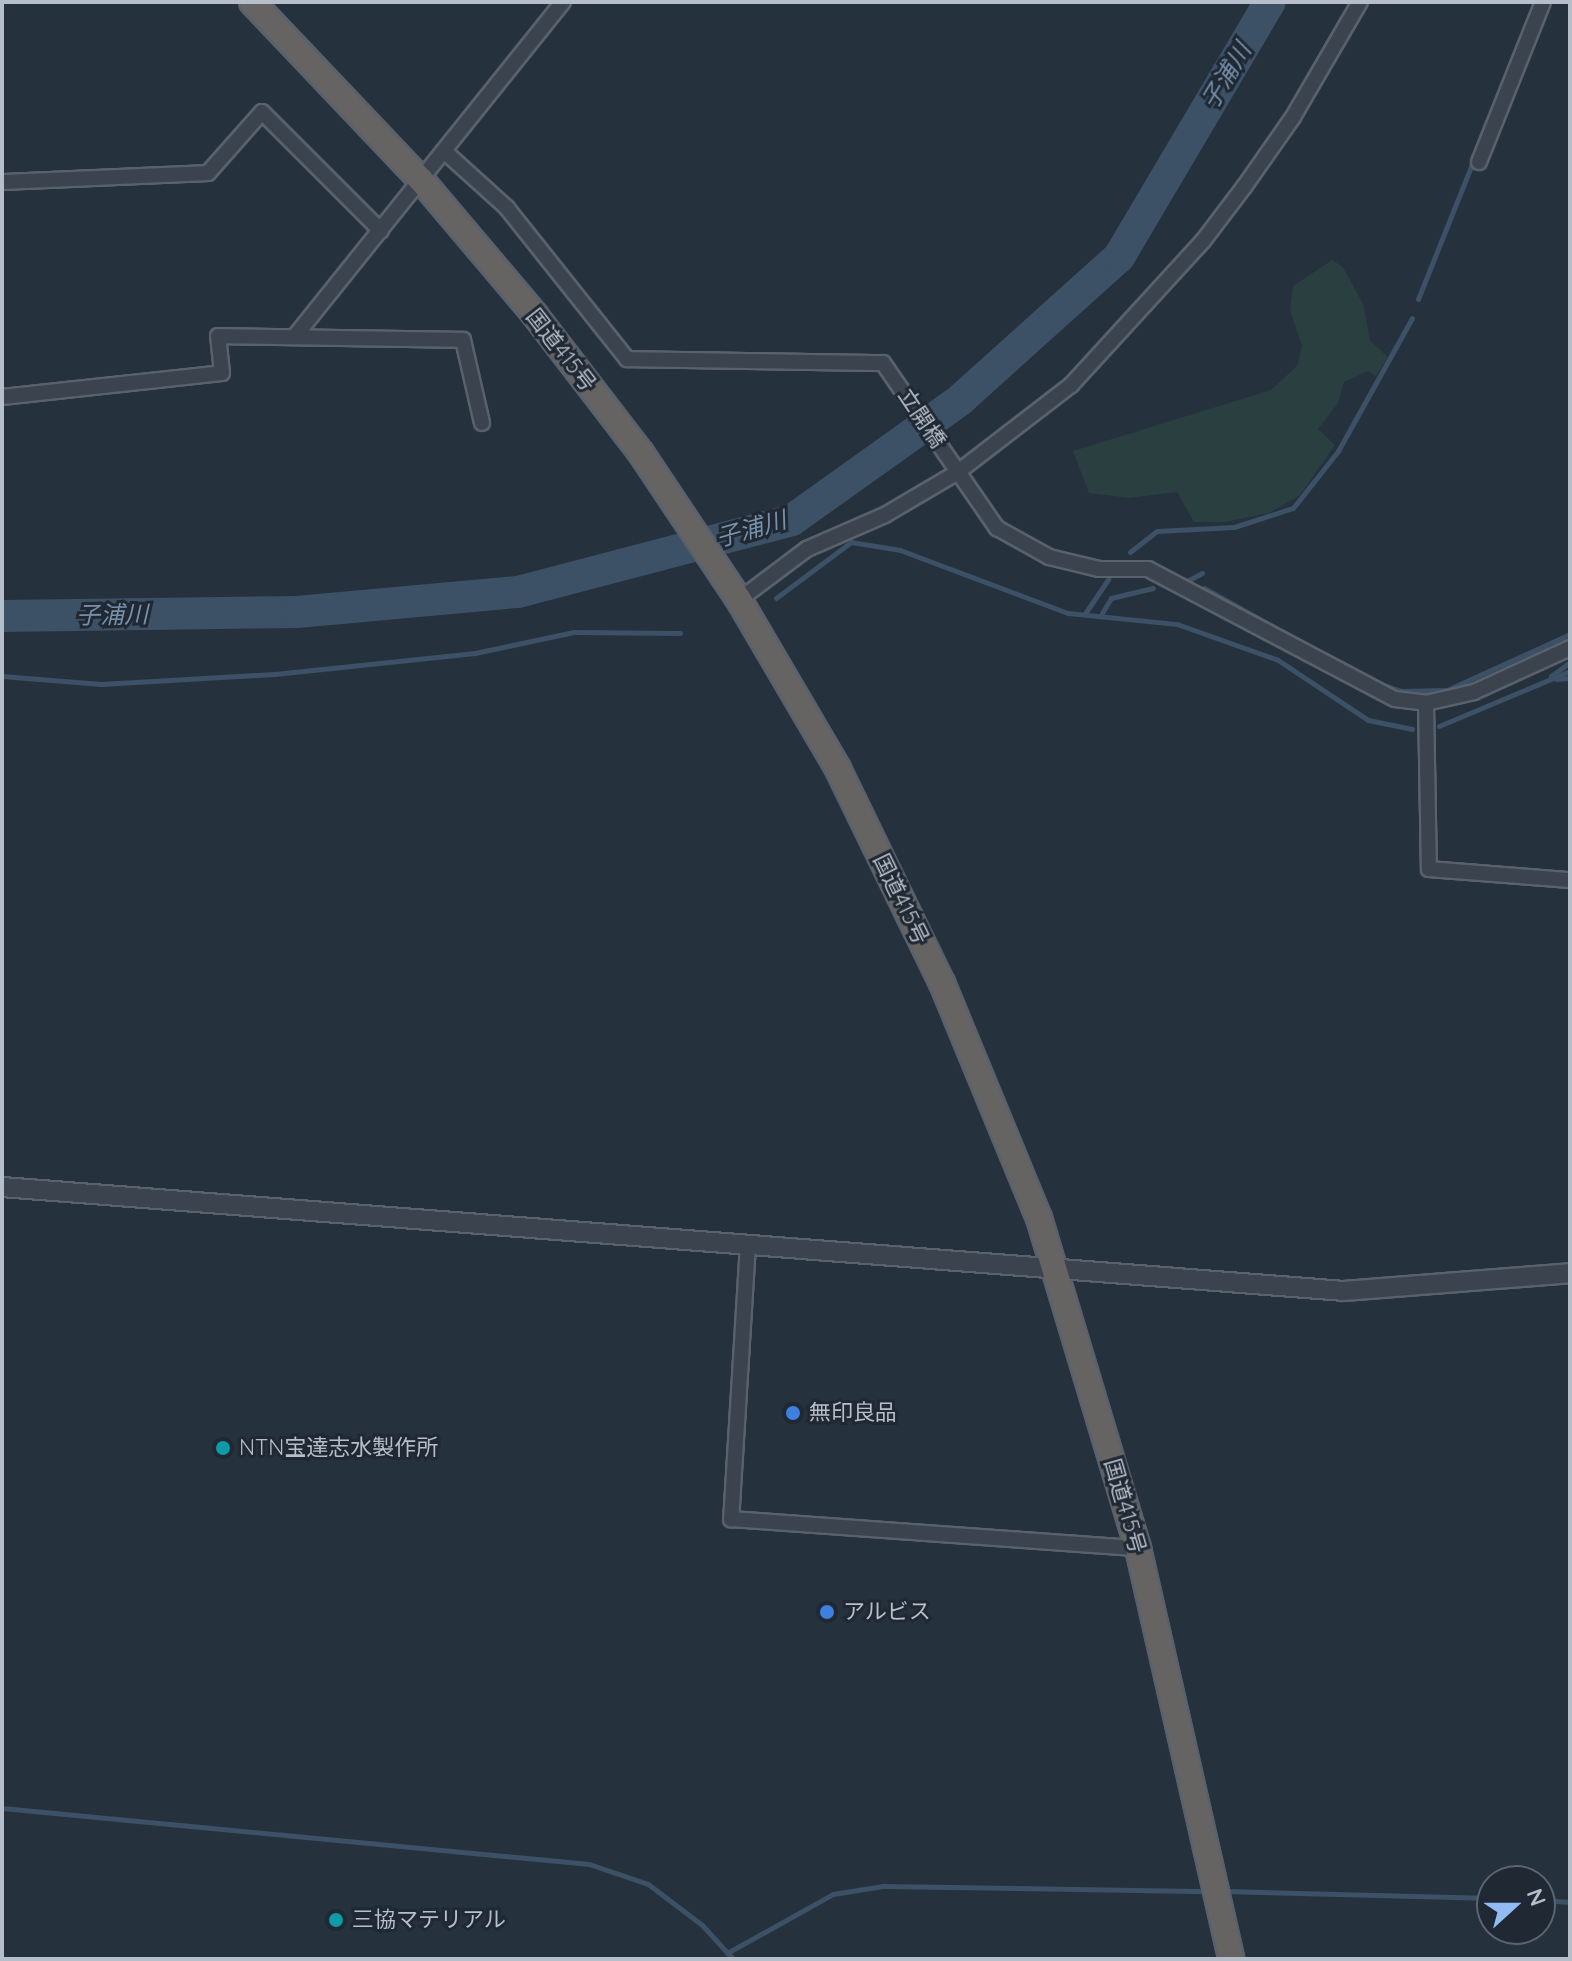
<!DOCTYPE html>
<html>
<head>
<meta charset="utf-8">
<style>
  body { margin:0 }
  #map { position:relative; width:1572px; height:1961px; overflow:hidden; background:#26313e; font-family:Quicksand,"Noto Sans JP",sans-serif }
  div>[style] { position:absolute }
  .green>* { inset:0; background:#293f40 }
  .stream>* { height:5px; margin:-2.5px; padding:0 2.5px; transform-origin:2.5px; border-radius:2.5px; background:#3c5066 }
  .river>* { height:32px; margin:-16px; padding:0 16px; transform-origin:16px; border-radius:16px; background:#3c5066 }
  .roads { filter:drop-shadow(2px 0 #58616c) drop-shadow(-2px 0 #58616c) drop-shadow(0 2px #58616c) drop-shadow(0 -2px #58616c) }
  .minor>* { height:14px; margin:-7px; padding:0 7px; transform-origin:7px; border-radius:7px; background:#3a434e }
  .tertiary>* { height:18px; margin:-9px; padding:0 9px; transform-origin:9px; border-radius:9px; background:#3a434e }
  .trunk>* { height:24px; margin:-12px; padding:0 12px; transform-origin:12px; border-radius:12px; background:#666462 }
  .dots>* { width:22px; height:22px; translate:-50% -50%; box-sizing:border-box; border:4px solid #1f2833; border-radius:50% }
  span { translate:-50% -50%; white-space:nowrap; text-align:center; line-height:1.15; -webkit-text-stroke:6px #1f2833; paint-order:stroke }
  .street-label { font-size:22px; color:#b6bec9 }
  .poi-label { font-size:22px; color:#b6bec9 }
  .left { translate:0 -50%; text-align:left }
  .water-label { font-size:24px; color:#7890aa; font-style:italic }
  .frame { position:absolute; inset:0; border:4px solid #b6bec9; pointer-events:none }
  .north { position:absolute; left:1476px; top:1865px; width:80px; height:80px; box-sizing:border-box; background:#1f2833; border:2px solid #5b646f; border-radius:50%; rotate:69deg; font-size:22px; font-weight:700; line-height:32px; text-align:center; color:#b6bec9 }
  .north::after { content:''; display:block; margin:auto; width:28px; height:36px; background:#90bbf3; clip-path:polygon(50% 0,100% 100%,50% 72%,0 100%) }
</style>
</head>
<body>
<div id="map">
  <div class="green">
    <i style="clip-path:polygon(1332px 260px,1343px 267px,1364px 306px,1370px 341px,1388px 357px,1376px 376px,1368px 371px,1344px 382px,1338px 403px,1318px 429px,1335px 445px,1300px 495px,1269px 513px,1224px 522px,1194px 522px,1177px 492px,1129px 498px,1089px 493px,1073px 451px,1271px 390px,1297px 366px,1302px 346px,1290px 311px,1293px 286px)"></i>
  </div>
  <div class="stream">
    <i style="left:1418px;top:299px;width:151px;rotate:-68.2deg"></i>
    <i style="left:1130px;top:552px;width:34px;rotate:-38deg"></i>
    <i style="left:1157px;top:531px;width:77px;rotate:-3deg"></i>
    <i style="left:1234px;top:527px;width:62px;rotate:-17.9deg"></i>
    <i style="left:1293px;top:508px;width:73px;rotate:-51.7deg"></i>
    <i style="left:1338px;top:451px;width:152px;rotate:-60.9deg"></i>
    <i style="left:1187px;top:581px;width:17px;rotate:-28deg"></i>
    <i style="left:1204px;top:588px;width:111px;rotate:29.1deg"></i>
    <i style="left:776px;top:598px;width:94px;rotate:-36.7deg"></i>
    <i style="left:851px;top:542px;width:50px;rotate:9.3deg"></i>
    <i style="left:900px;top:550px;width:179px;rotate:20.6deg"></i>
    <i style="left:1068px;top:613px;width:110px;rotate:5.8deg"></i>
    <i style="left:1177px;top:624px;width:107px;rotate:19.6deg"></i>
    <i style="left:1278px;top:660px;width:108px;rotate:33.7deg"></i>
    <i style="left:1368px;top:720px;width:45px;rotate:11.6deg"></i>
    <i style="left:1086px;top:612px;width:40px;rotate:-56deg"></i>
    <i style="left:1102px;top:613px;width:17px;rotate:-59deg"></i>
    <i style="left:1111px;top:598px;width:43px;rotate:-13.4deg"></i>
    <i style="left:2px;top:676px;width:99px;rotate:4.6deg"></i>
    <i style="left:101px;top:684px;width:174px;rotate:-3.3deg"></i>
    <i style="left:275px;top:674px;width:201px;rotate:-6deg"></i>
    <i style="left:475px;top:653px;width:101px;rotate:-12deg"></i>
    <i style="left:574px;top:632px;width:106px;rotate:0.5deg"></i>
    <i style="left:1551px;top:676px;width:24px;rotate:-36deg"></i>
    <i style="left:1556px;top:679px;width:14px;rotate:-4deg"></i>
    <i style="left:1380px;top:684px;width:22px;rotate:18deg"></i>
    <i style="left:1401px;top:691px;width:46px;rotate:-1.2deg"></i>
    <i style="left:1447px;top:690px;width:135px;rotate:-24.5deg"></i>
    <i style="left:1439px;top:726px;width:142px;rotate:-22.8deg"></i>
    <i style="left:2px;top:1808px;width:590px;rotate:5.45deg"></i>
    <i style="left:589px;top:1864px;width:62px;rotate:18.7deg"></i>
    <i style="left:648px;top:1884px;width:68px;rotate:37.2deg"></i>
    <i style="left:702px;top:1925px;width:46px;rotate:47.6deg"></i>
    <i style="left:1224px;top:1891px;width:268px;rotate:1.5deg"></i>
    <i style="left:1540px;top:1900px;width:30px;rotate:4deg"></i>
    <i style="left:727px;top:1953px;width:121px;rotate:-29.1deg"></i>
    <i style="left:833px;top:1894px;width:51px;rotate:-9.1deg"></i>
    <i style="left:883px;top:1886px;width:327px;rotate:0.9deg"></i>
  </div>
  <div class="river">
    <i style="left:2px;top:616px;width:295px;rotate:-0.8deg"></i>
    <i style="left:297px;top:612px;width:222px;rotate:-5.2deg"></i>
    <i style="left:518px;top:592px;width:283px;rotate:-14.7deg"></i>
    <i style="left:792px;top:520px;width:206px;rotate:-35.5deg"></i>
    <i style="left:960px;top:400px;width:214px;rotate:-42deg"></i>
    <i style="left:1119px;top:257px;width:296px;rotate:-59.4deg"></i>
  </div>
  <div class="roads">
    <div class="minor">
      <i style="left:444px;top:151px;width:85px;rotate:42.1deg"></i>
      <i style="left:507px;top:208px;width:193px;rotate:51.5deg"></i>
      <i style="left:627px;top:359px;width:256px;rotate:0.9deg"></i>
      <i style="left:883px;top:363px;width:201px;rotate:55.4deg"></i>
      <i style="left:997px;top:528px;width:60px;rotate:29.1deg"></i>
      <i style="left:1049px;top:557px;width:51px;rotate:13.5deg"></i>
      <i style="left:1099px;top:569px;width:49px"></i>
      <i style="left:1148px;top:569px;width:279px;rotate:27.8deg"></i>
      <i style="left:1395px;top:699px;width:31px;rotate:7deg"></i>
      <i style="left:1426px;top:703px;width:49px;rotate:-12.9deg"></i>
      <i style="left:1474px;top:692px;width:106px;rotate:-24.6deg"></i>
      <i style="left:1479px;top:162px;width:172px;rotate:-68.2deg"></i>
      <i style="left:2px;top:182px;width:206px;rotate:-2.5deg"></i>
      <i style="left:208px;top:173px;width:81px;rotate:-48.5deg"></i>
      <i style="left:262px;top:112px;width:168px;rotate:45deg"></i>
      <i style="left:296px;top:335px;width:427px;rotate:-51.3deg"></i>
      <i style="left:2px;top:397px;width:221px;rotate:-6.2deg"></i>
      <i style="left:222px;top:373px;width:37px;rotate:-96deg"></i>
      <i style="left:218px;top:336px;width:245px;rotate:0.9deg"></i>
      <i style="left:463px;top:340px;width:85px;rotate:77.1deg"></i>
      <i style="left:739px;top:600px;width:85px;rotate:-36.9deg"></i>
      <i style="left:807px;top:549px;width:85px;rotate:-23.6deg"></i>
      <i style="left:885px;top:515px;width:85px;rotate:-30.5deg"></i>
      <i style="left:958px;top:472px;width:143px;rotate:-37.6deg"></i>
      <i style="left:1071px;top:385px;width:195px;rotate:-47.5deg"></i>
      <i style="left:1203px;top:241px;width:68px;rotate:-52.8deg"></i>
      <i style="left:1244px;top:187px;width:85px;rotate:-55deg"></i>
      <i style="left:1293px;top:117px;width:133px;rotate:-59.8deg"></i>
      <i style="left:1426px;top:703px;width:166px;rotate:89deg"></i>
      <i style="left:1429px;top:869px;width:141px;rotate:4.5deg"></i>
      <i style="left:748px;top:1244px;width:276px;rotate:93.5deg"></i>
      <i style="left:731px;top:1519px;width:408px;rotate:4.1deg"></i>
    </div>
    <div class="tertiary">
      <i style="left:2px;top:1187px;width:1345px;rotate:4.43deg"></i>
      <i style="left:1343px;top:1291px;width:228px;rotate:-4.5deg"></i>
    </div>
    <div class="trunk">
      <i style="left:252px;top:2px;width:245px;rotate:46.5deg"></i>
      <i style="left:421px;top:180px;width:177px;rotate:49.8deg"></i>
      <i style="left:535px;top:315px;width:174px;rotate:52.5deg"></i>
      <i style="left:641px;top:453px;width:177px;rotate:56.3deg"></i>
      <i style="left:739px;top:600px;width:196px;rotate:59.6deg"></i>
      <i style="left:838px;top:769px;width:238px;rotate:64.1deg"></i>
      <i style="left:942px;top:983px;width:254px;rotate:67.6deg"></i>
      <i style="left:1039px;top:1218px;width:345px;rotate:73.3deg"></i>
      <i style="left:1138px;top:1548px;width:421px;rotate:77.2deg"></i>
    </div>
  </div>
  <div class="dots">
    <i style="left:793px;top:1413px;background:#3f7fe0"></i>
    <i style="left:223px;top:1448px;background:#0f9aa8"></i>
    <i style="left:827px;top:1612px;background:#3f7fe0"></i>
    <i style="left:336px;top:1920px;background:#0f9aa8"></i>
  </div>
  <div class="street-label">
    <span style="left:561px;top:350px;rotate:52deg">国道415号</span>
    <span style="left:922px;top:418px;rotate:56deg">立開橋</span>
    <span style="left:901px;top:899px;rotate:64deg">国道415号</span>
    <span style="left:1125px;top:1506px;rotate:74deg">国道415号</span>
  </div>
  <div class="poi-label">
    <span class="left" style="left:809px;top:1413px">無印良品</span>
    <span class="left" style="left:239px;top:1448px">NTN宝達志水製作所</span>
    <span class="left" style="left:843px;top:1612px">アルビス</span>
    <span class="left" style="left:352px;top:1920px">三協マテリアル</span>
  </div>
  <div class="water-label">
    <span style="left:1226px;top:76px;rotate:-59deg">子浦川</span>
    <span style="left:751px;top:529px;rotate:-16deg">子浦川</span>
    <span style="left:112px;top:615px;rotate:-1deg">子浦川</span>
  </div>
  <div class="frame"></div>
  <div class="north">N</div>
</div>
</body>
</html>
